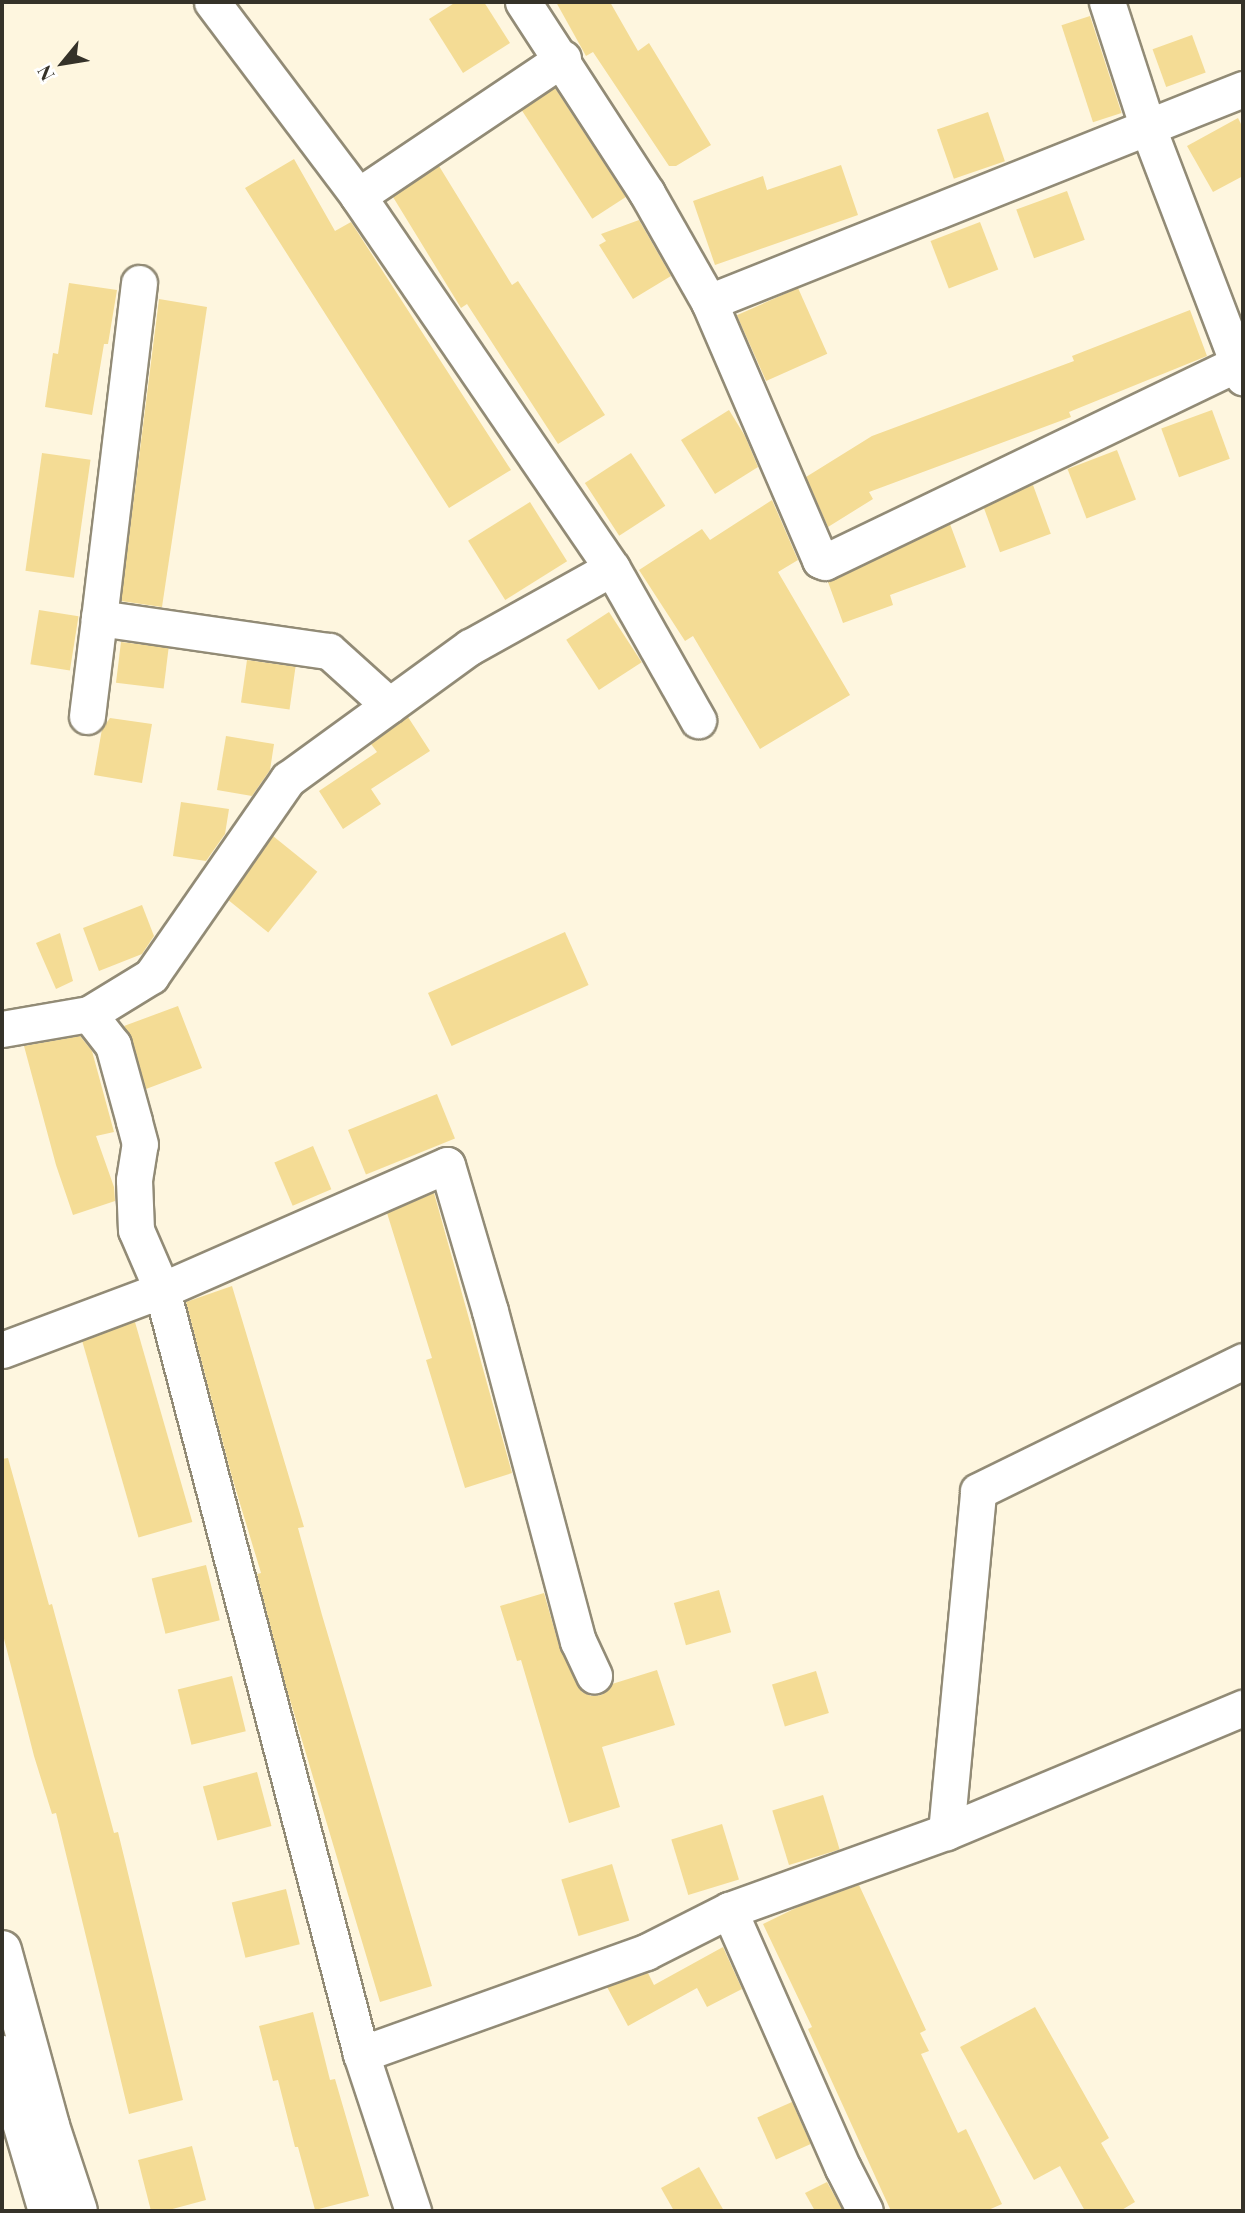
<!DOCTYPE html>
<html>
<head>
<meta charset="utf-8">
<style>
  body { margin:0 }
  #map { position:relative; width:1245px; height:2213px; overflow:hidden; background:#fef6df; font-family:"Playfair Display",serif }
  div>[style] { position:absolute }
  .building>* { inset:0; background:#f4dc95; transform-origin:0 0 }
  .roads { filter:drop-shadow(2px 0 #928b76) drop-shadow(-2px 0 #928b76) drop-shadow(0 2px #928b76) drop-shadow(0 -2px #928b76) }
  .minor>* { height:35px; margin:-17.5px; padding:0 17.5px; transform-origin:17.5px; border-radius:17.5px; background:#fff }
  .major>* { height:38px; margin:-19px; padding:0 19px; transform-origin:19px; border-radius:19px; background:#fff }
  span { translate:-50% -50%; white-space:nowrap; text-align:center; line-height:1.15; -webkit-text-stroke:6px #fff; paint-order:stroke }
  .frame { position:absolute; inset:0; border:4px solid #353229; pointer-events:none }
  .north { position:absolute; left:28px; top:28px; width:70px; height:70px; -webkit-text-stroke:5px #fff; paint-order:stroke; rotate:240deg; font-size:19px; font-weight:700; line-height:28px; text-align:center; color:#353229 }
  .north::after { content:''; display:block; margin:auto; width:24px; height:32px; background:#353229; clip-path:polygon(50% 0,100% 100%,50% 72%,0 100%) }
</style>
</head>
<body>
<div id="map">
  <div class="building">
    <i style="clip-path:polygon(456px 2px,484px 2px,510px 43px,463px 73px,429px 19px)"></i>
    <i style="clip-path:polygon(556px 2px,610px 2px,638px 51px,649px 43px,711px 145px,676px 166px,669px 166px,593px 52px,586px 56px)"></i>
    <i style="left:1090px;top:16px;width:102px;height:30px;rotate:72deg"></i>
    <i style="left:1192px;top:35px;width:40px;height:42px;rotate:70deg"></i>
    <i style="left:555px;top:88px;width:130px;height:40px;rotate:57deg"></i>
    <i style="left:988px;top:112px;width:52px;height:54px;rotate:71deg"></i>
    <i style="clip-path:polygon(1238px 118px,1243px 128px,1243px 176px,1213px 192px,1187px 146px)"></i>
    <i style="clip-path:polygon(294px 159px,335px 231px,351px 222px,511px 470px,449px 508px,245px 188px)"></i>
    <i style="clip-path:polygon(841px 165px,858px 215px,715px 265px,693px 201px,763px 176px,767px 190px)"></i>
    <i style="clip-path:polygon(439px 166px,512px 285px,518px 281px,605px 415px,558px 444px,467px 304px,461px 308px,393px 197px)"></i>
    <i style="left:1067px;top:191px;width:52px;height:54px;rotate:70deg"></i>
    <i style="clip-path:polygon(639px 220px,671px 276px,633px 299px,599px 245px,606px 241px,601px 234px)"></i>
    <i style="left:980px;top:222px;width:51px;height:53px;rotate:69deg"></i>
    <i style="clip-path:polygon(69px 283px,117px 290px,108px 344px,104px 344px,92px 415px,45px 407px,53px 353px,58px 354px)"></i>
    <i style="left:798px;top:288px;width:72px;height:67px;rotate:66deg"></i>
    <i style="clip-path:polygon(159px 299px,207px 307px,162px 607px,121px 601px)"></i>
    <i style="clip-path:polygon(1190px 310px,1207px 356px,1069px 412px,1071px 417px,869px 492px,873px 499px,828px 527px,806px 477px,872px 436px,1074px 361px,1072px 356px)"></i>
    <i style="clip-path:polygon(729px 410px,745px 436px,758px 467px,715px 494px,681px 440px)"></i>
    <i style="left:1212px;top:410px;width:52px;height:54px;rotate:70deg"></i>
    <i style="left:1117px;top:450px;width:53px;height:53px;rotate:69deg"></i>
    <i style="left:42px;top:453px;width:49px;height:119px;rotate:8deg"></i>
    <i style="left:631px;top:453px;width:63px;height:55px;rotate:57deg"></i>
    <i style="left:1033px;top:485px;width:52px;height:54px;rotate:70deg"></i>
    <i style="clip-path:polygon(772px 500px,798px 560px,778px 572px,850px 695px,760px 749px,693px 636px,685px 641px,639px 570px,702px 529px,710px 540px)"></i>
    <i style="left:530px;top:502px;width:70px;height:73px;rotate:58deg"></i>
    <i style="clip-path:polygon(950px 524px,966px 567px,890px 595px,893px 605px,843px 623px,828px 582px)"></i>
    <i style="left:39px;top:610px;width:40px;height:55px;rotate:9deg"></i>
    <i style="left:609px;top:612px;width:60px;height:51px;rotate:57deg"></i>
    <i style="left:121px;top:642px;width:48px;height:41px;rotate:7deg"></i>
    <i style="left:247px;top:660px;width:49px;height:43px;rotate:8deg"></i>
    <i style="clip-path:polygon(408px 717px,430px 751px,371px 789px,381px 804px,343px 829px,319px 791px,377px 752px,371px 744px)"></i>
    <i style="clip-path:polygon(110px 718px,152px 724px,142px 783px,94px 775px,102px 729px)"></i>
    <i style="clip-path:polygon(226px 736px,274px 744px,270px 770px,252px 796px,217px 790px)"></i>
    <i style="clip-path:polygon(181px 802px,229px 809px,225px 834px,206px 861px,173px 856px)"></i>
    <i style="left:273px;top:836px;width:57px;height:78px;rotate:39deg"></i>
    <i style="clip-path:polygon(142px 905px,154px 936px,142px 954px,99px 971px,83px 928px)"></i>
    <i style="left:565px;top:932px;width:58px;height:150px;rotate:66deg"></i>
    <i style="clip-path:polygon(60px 933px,73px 981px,56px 989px,36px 943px)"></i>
    <i style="clip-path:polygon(178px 1006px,202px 1068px,146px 1089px,132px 1040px,124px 1026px)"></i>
    <i style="clip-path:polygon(80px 1036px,92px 1051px,114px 1132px,96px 1136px,114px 1187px,115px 1201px,73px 1215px,56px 1165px,24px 1046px)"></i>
    <i style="left:437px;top:1094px;width:48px;height:96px;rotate:68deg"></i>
    <i style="left:313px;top:1146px;width:47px;height:42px;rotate:67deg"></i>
    <i style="clip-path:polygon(434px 1193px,512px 1473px,465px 1488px,426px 1360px,432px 1358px,387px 1213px)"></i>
    <i style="clip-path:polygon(232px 1286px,304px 1527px,298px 1528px,322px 1615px,432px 1986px,380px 2002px,285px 1683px,257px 1574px,261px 1573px,232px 1477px,186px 1302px)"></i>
    <i style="left:135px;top:1322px;width:208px;height:56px;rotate:74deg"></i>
    <i style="clip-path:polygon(8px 1458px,49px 1605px,52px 1604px,114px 1833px,118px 1832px,183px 2100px,129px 2114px,56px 1813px,52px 1814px,34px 1756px,2px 1631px,2px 1459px)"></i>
    <i style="left:206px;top:1565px;width:57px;height:56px;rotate:76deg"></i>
    <i style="left:719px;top:1590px;width:44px;height:47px;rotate:74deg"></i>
    <i style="clip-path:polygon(544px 1593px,560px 1649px,582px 1692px,591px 1696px,602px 1695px,612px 1684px,657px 1670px,675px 1725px,602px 1747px,620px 1807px,569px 1823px,521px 1660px,517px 1661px,500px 1606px)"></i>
    <i style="left:816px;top:1671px;width:44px;height:46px;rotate:73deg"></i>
    <i style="left:232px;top:1676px;width:57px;height:56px;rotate:76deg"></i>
    <i style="left:257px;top:1772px;width:56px;height:56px;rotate:75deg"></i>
    <i style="left:823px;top:1795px;width:57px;height:53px;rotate:73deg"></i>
    <i style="left:722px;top:1824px;width:58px;height:53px;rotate:73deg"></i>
    <i style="left:612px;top:1864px;width:59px;height:53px;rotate:73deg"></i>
    <i style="clip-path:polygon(859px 1885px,926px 2030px,920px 2033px,929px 2051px,921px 2054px,958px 2133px,966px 2129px,1002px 2204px,986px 2211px,891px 2211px,808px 2029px,812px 2027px,763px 1924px,802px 1905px)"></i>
    <i style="left:286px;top:1889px;width:57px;height:56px;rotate:76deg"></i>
    <i style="clip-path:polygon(723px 1947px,742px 1989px,707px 2007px,697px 1988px,628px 2026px,607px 1987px,648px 1973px,654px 1985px)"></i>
    <i style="clip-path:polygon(1035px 2007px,1109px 2138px,1101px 2143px,1135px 2202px,1120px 2211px,1085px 2211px,1060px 2166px,1034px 2180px,960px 2047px)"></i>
    <i style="clip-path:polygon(313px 2012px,330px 2080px,335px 2079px,369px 2196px,315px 2210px,298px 2147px,295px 2147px,278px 2080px,273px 2081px,259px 2026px)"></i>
    <i style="left:792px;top:2102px;width:46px;height:38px;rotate:66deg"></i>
    <i style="clip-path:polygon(192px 2146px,206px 2200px,165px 2211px,151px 2211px,138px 2160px)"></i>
    <i style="clip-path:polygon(699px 2167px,724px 2211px,674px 2211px,661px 2188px)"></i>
    <i style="clip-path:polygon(827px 2182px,843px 2211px,815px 2211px,805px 2193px)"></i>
  </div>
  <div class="roads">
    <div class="minor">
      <i style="left:212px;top:2px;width:243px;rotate:53deg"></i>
      <i style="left:358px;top:196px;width:450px;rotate:55.7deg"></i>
      <i style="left:612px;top:568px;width:175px;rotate:60.5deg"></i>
      <i style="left:523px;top:2px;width:228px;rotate:57deg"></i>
      <i style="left:647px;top:193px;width:125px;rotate:60.4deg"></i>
      <i style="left:709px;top:302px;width:281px;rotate:66.7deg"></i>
      <i style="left:820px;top:560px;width:5px;rotate:22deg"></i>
      <i style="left:825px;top:562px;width:464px;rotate:-25.7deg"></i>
      <i style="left:1107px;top:2px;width:133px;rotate:72deg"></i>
      <i style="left:1148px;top:128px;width:267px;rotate:69.1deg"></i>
      <i style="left:358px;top:196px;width:247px;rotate:-33.9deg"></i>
      <i style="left:139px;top:283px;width:337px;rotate:96.8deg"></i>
      <i style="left:99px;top:618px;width:232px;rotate:8.2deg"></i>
      <i style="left:329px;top:651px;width:81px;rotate:42deg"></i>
      <i style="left:709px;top:302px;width:575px;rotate:-21.75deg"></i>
      <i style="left:87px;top:716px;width:99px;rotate:-83deg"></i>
      <i style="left:2px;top:1029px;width:88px;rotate:-9.8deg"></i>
      <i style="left:89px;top:1014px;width:73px;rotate:-31.5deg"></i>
      <i style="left:151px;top:976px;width:240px;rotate:-55.2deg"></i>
      <i style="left:288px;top:779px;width:225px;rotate:-36deg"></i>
      <i style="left:470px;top:647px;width:162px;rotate:-29.1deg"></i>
      <i style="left:2px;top:1350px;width:171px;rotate:-20.6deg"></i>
      <i style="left:162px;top:1290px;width:65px;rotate:-113.4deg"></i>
      <i style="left:136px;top:1230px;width:50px;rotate:-92.3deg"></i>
      <i style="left:134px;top:1180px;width:36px;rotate:-81deg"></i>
      <i style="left:140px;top:1144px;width:24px;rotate:-105deg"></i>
      <i style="left:134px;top:1121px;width:79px;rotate:-105.4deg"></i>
      <i style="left:113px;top:1045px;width:39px;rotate:-128deg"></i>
      <i style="left:946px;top:1832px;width:342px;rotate:-84.6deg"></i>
      <i style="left:978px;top:1491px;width:295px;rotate:-26.1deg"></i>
      <i style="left:729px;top:1910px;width:282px;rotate:66.2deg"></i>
      <i style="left:843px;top:2168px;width:48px;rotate:62.9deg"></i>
      <i style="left:361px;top:2054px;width:303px;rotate:-19.7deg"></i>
      <i style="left:646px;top:1952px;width:93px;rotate:-26.8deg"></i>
      <i style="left:729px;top:1910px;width:231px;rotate:-19.8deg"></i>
      <i style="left:946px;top:1832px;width:322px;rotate:-22.7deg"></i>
      <i style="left:413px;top:2211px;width:165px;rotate:-108.3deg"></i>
      <i style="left:361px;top:2054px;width:789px;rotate:-104.6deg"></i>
      <i style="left:162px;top:1290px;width:311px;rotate:-23.7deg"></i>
      <i style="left:447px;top:1165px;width:152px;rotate:73.6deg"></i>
      <i style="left:490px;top:1311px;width:342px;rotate:75.1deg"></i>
      <i style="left:578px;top:1641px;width:38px;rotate:65deg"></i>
    </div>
    <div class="major">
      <i style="left:2px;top:1950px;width:182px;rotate:74.7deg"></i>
      <i style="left:50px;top:2126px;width:89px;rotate:71.8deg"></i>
      <i style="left:2px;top:2055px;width:163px;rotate:73.6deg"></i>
    </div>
  </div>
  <div class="frame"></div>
  <div class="north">N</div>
</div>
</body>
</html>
